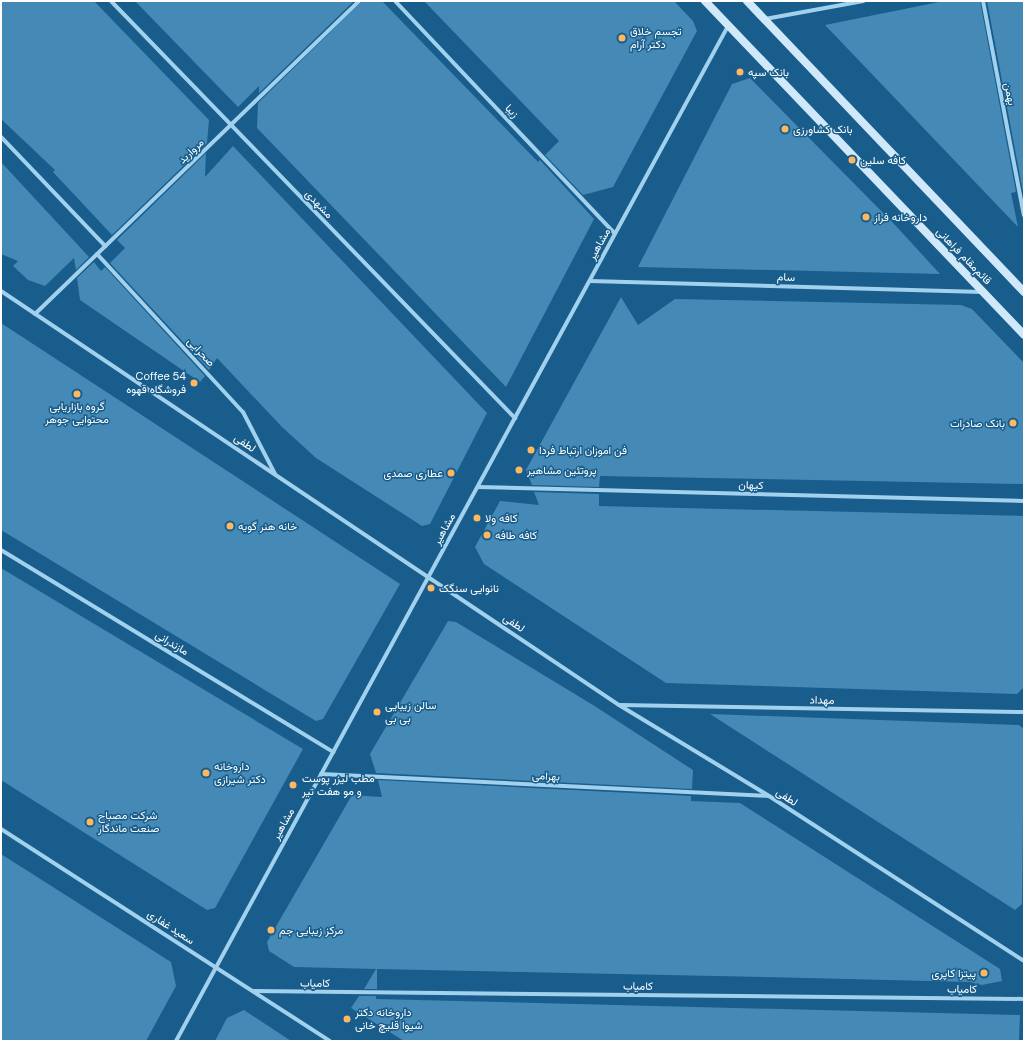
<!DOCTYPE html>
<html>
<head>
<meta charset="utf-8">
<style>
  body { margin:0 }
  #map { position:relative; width:1025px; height:1042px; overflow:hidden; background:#185d8b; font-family:"DM Sans",Vazirmatn,sans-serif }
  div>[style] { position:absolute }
  .building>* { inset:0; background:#4589b6 }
  .street>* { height:4px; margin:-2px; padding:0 2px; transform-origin:2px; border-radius:2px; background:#a2d1ee }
  .secondary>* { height:8px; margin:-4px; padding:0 4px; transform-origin:4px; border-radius:4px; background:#d0e9fa }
  .dots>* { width:11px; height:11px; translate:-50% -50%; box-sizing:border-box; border:2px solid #185d8b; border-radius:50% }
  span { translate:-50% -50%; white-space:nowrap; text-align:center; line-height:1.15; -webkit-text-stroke:3px #185d8b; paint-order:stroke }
  .poi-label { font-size:11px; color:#fff }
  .left { translate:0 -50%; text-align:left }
  .right { translate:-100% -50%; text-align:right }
  .street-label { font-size:11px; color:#fff }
  .frame { position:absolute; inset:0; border:2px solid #fff; pointer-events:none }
</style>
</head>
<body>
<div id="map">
  <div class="building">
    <i style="clip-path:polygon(1px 1px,94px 1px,209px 120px,207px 143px,112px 235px,53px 172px,55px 170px,1px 119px)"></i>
    <i style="clip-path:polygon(135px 1px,354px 1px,259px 93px,259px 86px,238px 107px)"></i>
    <i style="clip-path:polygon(362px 1px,382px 1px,538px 162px,540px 160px,594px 219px,506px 387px,257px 128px,258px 103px)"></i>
    <i style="clip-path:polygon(424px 1px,674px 1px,693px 21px,697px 31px,613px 187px,583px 195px,545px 155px,559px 141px)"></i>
    <i style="clip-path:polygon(944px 1px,980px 1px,1016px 192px,1011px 193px,1018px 227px,825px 25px)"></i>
    <i style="clip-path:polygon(987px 1px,1024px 1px,1024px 192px,1023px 192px)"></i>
    <i style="clip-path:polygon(750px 78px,896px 226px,940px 274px,638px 267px,732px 84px)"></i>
    <i style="clip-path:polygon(233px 146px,487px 413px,430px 524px,422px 526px,316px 458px,282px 427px,217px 358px,209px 370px,110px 263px,125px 248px,117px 240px,206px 153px,205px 177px)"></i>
    <i style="clip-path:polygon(1px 162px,89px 257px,76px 270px,74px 258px,45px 286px,28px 280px,13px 266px,18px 261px,1px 254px)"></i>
    <i style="clip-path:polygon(94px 262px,101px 271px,105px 267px,205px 376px,200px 382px,80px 300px,77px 278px)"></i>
    <i style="clip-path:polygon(621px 297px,638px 325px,675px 299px,961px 305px,972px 309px,1024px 363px,1024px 484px,600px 476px,599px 487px,532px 485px,526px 470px)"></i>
    <i style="clip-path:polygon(1px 323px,400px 584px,323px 719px,316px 721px,1px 530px)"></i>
    <i style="clip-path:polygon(534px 492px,599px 494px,599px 506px,1024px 516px,1024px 687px,1017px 694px,666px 683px,484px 564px,475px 547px,500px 501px,539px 505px)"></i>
    <i style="clip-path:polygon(1px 568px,303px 749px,215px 908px,207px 910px,1px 780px)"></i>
    <i style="clip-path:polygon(448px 621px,456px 622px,593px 705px,693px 770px,692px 789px,376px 773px,370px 754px)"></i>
    <i style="clip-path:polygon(710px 714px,1019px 725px,1024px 729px,1022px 904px,1015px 910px)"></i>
    <i style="clip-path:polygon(378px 780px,691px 796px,691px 801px,740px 803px,1000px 969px,1002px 981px,982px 985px,969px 982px,807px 978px,377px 969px,377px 989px,364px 989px,376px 969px,294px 967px,269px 951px,267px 942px,352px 795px,382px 797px)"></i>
    <i style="clip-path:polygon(1px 854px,171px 962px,176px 986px,146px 1041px,1px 1041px)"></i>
    <i style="clip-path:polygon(359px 996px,376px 996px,376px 999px,1020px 1015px,1019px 1041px,404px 1041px,351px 1008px)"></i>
    <i style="clip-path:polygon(244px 1010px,291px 1041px,215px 1041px,227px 1018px)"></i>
  </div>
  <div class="street">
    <i style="left:111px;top:1px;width:581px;rotate:45.91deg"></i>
    <i style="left:395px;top:1px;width:320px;rotate:46.6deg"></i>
    <i style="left:983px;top:1px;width:218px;rotate:79.2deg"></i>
    <i style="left:765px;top:19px;width:100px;rotate:-10.4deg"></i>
    <i style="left:1px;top:137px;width:151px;rotate:46.3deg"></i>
    <i style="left:97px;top:254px;width:215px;rotate:47.3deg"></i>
    <i style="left:243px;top:412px;width:70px;rotate:62.7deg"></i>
    <i style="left:590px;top:281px;width:392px;rotate:1.6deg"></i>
    <i style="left:1px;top:291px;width:744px;rotate:33.82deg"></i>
    <i style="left:619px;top:705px;width:175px;rotate:31.2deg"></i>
    <i style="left:769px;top:796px;width:304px;rotate:32.9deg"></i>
    <i style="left:35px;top:314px;width:450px;rotate:-44deg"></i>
    <i style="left:478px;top:487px;width:546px;rotate:1.47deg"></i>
    <i style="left:1px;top:550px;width:389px;rotate:31.3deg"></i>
    <i style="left:620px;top:705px;width:404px;rotate:1deg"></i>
    <i style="left:321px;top:774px;width:448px;rotate:2.8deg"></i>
    <i style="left:1px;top:829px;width:391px;rotate:32.8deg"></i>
    <i style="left:253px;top:991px;width:771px;rotate:0.59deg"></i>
    <i style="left:176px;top:1041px;width:1155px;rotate:-61.46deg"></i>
  </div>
  <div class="secondary">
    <i style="left:705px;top:1px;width:462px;rotate:46.3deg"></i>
    <i style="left:747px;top:1px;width:402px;rotate:46.4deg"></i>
  </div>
  <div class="dots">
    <i style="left:622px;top:38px;background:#ffb760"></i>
    <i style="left:740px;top:72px;background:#ffb760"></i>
    <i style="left:785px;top:129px;background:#ffb760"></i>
    <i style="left:852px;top:160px;background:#ffb760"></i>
    <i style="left:866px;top:217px;background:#ffb760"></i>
    <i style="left:194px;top:383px;background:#ffb760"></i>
    <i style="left:77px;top:394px;background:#ffb760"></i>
    <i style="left:1013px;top:423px;background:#ffb760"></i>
    <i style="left:531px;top:450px;background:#ffb760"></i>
    <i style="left:519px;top:470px;background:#ffb760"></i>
    <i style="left:451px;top:473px;background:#ffb760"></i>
    <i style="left:477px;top:518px;background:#ffb760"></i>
    <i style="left:230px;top:526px;background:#ffb760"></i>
    <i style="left:487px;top:535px;background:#ffb760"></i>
    <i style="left:431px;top:588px;background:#ffb760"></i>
    <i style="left:377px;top:712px;background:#ffb760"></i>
    <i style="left:206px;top:773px;background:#ffb760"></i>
    <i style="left:293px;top:785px;background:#ffb760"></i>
    <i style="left:90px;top:822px;background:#ffb760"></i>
    <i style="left:271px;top:930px;background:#ffb760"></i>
    <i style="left:984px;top:973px;background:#ffb760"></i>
    <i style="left:347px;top:1019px;background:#ffb760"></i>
  </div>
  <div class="poi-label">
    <span class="left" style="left:630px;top:38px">تجسم خلاق<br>دکتر آرام</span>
    <span class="left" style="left:748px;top:72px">بانک سپه</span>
    <span class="left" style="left:793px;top:129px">بانک کشاورزی</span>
    <span class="left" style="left:860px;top:160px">کافه سلین</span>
    <span class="left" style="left:874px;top:217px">داروخانه فراز</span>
    <span class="right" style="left:186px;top:383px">Coffee 54<br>فروشگاه قهوه</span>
    <span style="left:77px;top:413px">گروه بازاریابی<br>محتوایی جوهر</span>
    <span class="right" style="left:1005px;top:423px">بانک صادرات</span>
    <span class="left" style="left:539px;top:450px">فن اموزان ارتباط فردا</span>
    <span class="left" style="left:527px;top:470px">پروتئین مشاهیر</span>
    <span class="right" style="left:443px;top:473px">عطاری صمدی</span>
    <span class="left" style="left:485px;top:518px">کافه ولا</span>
    <span class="left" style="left:238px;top:526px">خانه هنر گویه</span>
    <span class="left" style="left:495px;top:535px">کافه طافه</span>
    <span class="left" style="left:439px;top:588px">نانوایی سنگک</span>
    <span class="left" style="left:385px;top:712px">سالن زیبایی<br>بی بی</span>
    <span class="left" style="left:214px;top:773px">داروخانه<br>دکتر شیرازی</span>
    <span class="left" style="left:302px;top:785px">مطب لیزر پوست<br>و مو هفت تیر</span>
    <span class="left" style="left:98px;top:822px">شرکت مصباح<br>صنعت ماندگار</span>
    <span class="left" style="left:279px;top:930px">مرکز زیبایی جم</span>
    <span class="right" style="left:976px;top:973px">پیتزا کاپری</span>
    <span class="left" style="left:355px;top:1019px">داروخانه دکتر<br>شیوا قلیچ خانی</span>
  </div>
  <div class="street-label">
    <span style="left:1010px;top:94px;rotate:79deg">بهمن</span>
    <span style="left:512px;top:111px;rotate:47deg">زیبا</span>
    <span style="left:191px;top:151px;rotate:-44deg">مروارید</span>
    <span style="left:319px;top:204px;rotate:46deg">مشهدی</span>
    <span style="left:599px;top:244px;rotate:-61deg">مشاهیر</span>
    <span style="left:964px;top:256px;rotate:46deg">قائم‌مقام فراهانی</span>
    <span style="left:786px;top:277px;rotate:2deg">سام</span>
    <span style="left:201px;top:352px;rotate:47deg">صحرایی</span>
    <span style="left:245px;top:443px;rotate:34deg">لطفی</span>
    <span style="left:751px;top:485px;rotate:2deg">کیهان</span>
    <span style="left:444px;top:529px;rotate:-61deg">مشاهیر</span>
    <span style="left:514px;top:623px;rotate:34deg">لطفی</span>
    <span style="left:172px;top:643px;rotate:31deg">مازندرانی</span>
    <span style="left:822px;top:700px;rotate:1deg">مهداد</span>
    <span style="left:546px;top:776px;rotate:3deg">بهرامی</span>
    <span style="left:787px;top:797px;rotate:33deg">لطفی</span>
    <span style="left:283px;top:824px;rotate:-61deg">مشاهیر</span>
    <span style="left:171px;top:927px;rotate:33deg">سعید غفاری</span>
    <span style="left:315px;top:983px;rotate:1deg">کامیاب</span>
    <span style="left:638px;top:986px;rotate:1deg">کامیاب</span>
    <span style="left:962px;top:989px;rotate:1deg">کامیاب</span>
  </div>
  <div class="frame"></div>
</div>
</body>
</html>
